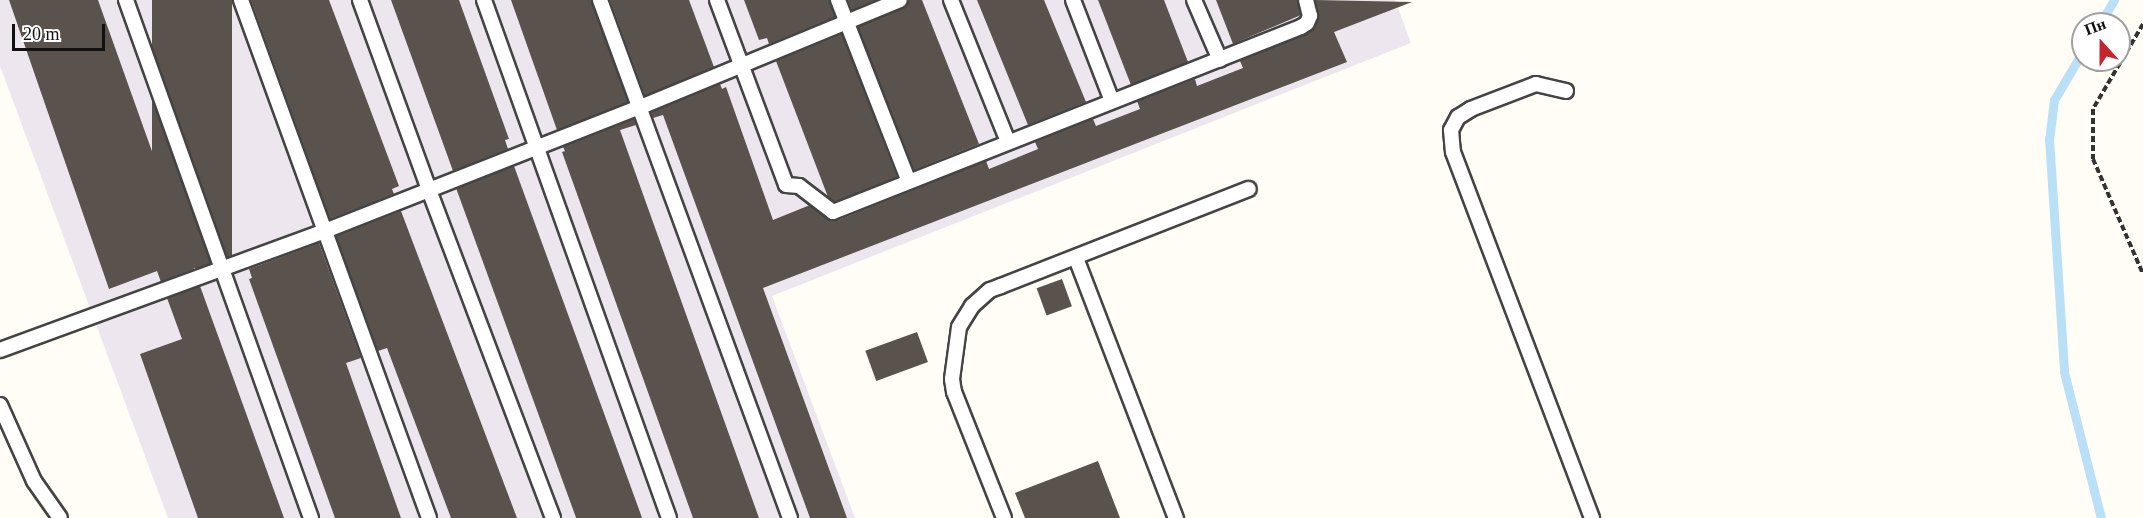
<!DOCTYPE html>
<html>
<head>
<meta charset="utf-8">
<style>
  body { margin:0 }
  #map { position:relative; width:2143px; height:518px; overflow:hidden; background:#fffdf5; font-family:Georgia,serif }
  div>[style] { position:absolute }
  .industrial>* { inset:0; background:#eee6ef }
  .stream>* { height:9px; margin:-4.5px; padding:0 4.5px; transform-origin:4.5px; border-radius:4.5px; background:#b9e0f7 }
  .building>* { inset:0; background:#5a524d; transform-origin:0 0 }
  .path>* { height:4px; margin-top:-2px; transform-origin:0; background:repeating-linear-gradient(90deg,#333 0 6px,transparent 0 9px) }
  .roads { filter:drop-shadow(2px 0 #444) drop-shadow(-2px 0 #444) drop-shadow(0 2px #444) drop-shadow(0 -2px #444) }
  .service>* { height:14px; margin:-7px; padding:0 7px; transform-origin:7px; border-radius:7px; background:#fff }
  span { translate:-50% -50%; white-space:nowrap; text-align:center; line-height:1.15; -webkit-text-stroke:6px #fff; paint-order:stroke }
  .north { position:absolute; left:2071px; top:12px; width:60px; height:60px; box-sizing:border-box; background:#fff; border:2px solid #a0a0a0; border-radius:50%; rotate:339deg; font-size:16px; font-weight:700; line-height:24px; text-align:center; color:#111 }
  .north::after { content:''; display:block; margin:auto; width:21px; height:27px; background:#c4262e; clip-path:polygon(50% 0,100% 100%,50% 72%,0 100%) }
  .scale { position:absolute; left:12px; top:24px; width:93px; height:27px; box-sizing:border-box; border:3px solid #111; border-top:0; padding-left:8px; font-size:18px; line-height:21px; white-space:nowrap; color:#111; -webkit-text-stroke:4px #fff; paint-order:stroke }
</style>
</head>
<body>
<div id="map">
  <div class="industrial">
    <i style="clip-path:polygon(0 0,1395px 0,1411px 43px,772px 296px,855px 518px,168px 518px,0 66px)"></i>
  </div>
  <div class="stream">
    <i style="left:2100px;top:24px;width:28px;rotate:-60deg"></i>
    <i style="left:2083px;top:51px;width:57px;rotate:120.6deg"></i>
    <i style="left:2054px;top:100px;width:38px;rotate:97deg"></i>
    <i style="left:2049px;top:138px;width:234px;rotate:86.3deg"></i>
    <i style="left:2064px;top:372px;width:151px;rotate:75.8deg"></i>
  </div>
  <div class="building">
    <i style="clip-path:polygon(9px 0,98px 0,194px 269px,161px 282px,157px 271px,109px 289px)"></i>
    <i style="left:152px;top:0;width:80px;height:268px"></i>
    <i style="clip-path:polygon(251px 0,329px 0,399px 186px,392px 189px,394px 194px,330px 219px)"></i>
    <i style="clip-path:polygon(391px 0,459px 0,509px 139px,505px 140px,508px 149px,453px 171px)"></i>
    <i style="clip-path:polygon(511px 0,591px 0,628px 102px,557px 130px)"></i>
    <i style="clip-path:polygon(610px 0,689px 0,714px 67px,645px 96px)"></i>
    <i style="clip-path:polygon(744px 0,829px 0,835px 17px,769px 44px,767px 38px,759px 40px)"></i>
    <i style="clip-path:polygon(848px 0,876px 0,852px 10px)"></i>
    <i style="clip-path:polygon(909px 0,922px 0,979px 144px,914px 170px,858px 27px,903px 8px)"></i>
    <i style="clip-path:polygon(977px 0,1044px 0,1086px 102px,1028px 125px)"></i>
    <i style="clip-path:polygon(1098px 0,1164px 0,1188px 62px,1131px 85px)"></i>
    <i style="clip-path:polygon(1216px 0,1297px 0,1301px 15px,1233px 44px)"></i>
    <i style="clip-path:polygon(1315px 0,1412px 2px,1334px 32px,1347px 62px,763px 288px,847px 518px,810px 518px,663px 115px,653px 118px,651px 112px,720px 84px,722px 89px,726px 87px,773px 220px,810px 205px,828px 219px,836px 221px,986px 161px,989px 169px,1038px 149px,1035px 142px,1093px 119px,1096px 126px,1140px 109px,1137px 101px,1195px 79px,1197px 86px,1243px 68px,1240px 61px,1312px 30px,1318px 19px)"></i>
    <i style="clip-path:polygon(842px 34px,897px 177px,834px 202px,828px 197px,776px 61px)"></i>
    <i style="clip-path:polygon(634px 119px,636px 125px,620px 130px,759px 518px,693px 518px,562px 152px,565px 151px,563px 147px)"></i>
    <i style="left:514px;top:166px;width:374px;height:62px;rotate:70deg"></i>
    <i style="clip-path:polygon(401px 211px,517px 518px,451px 518px,387px 348px,378px 351px,336px 236px)"></i>
    <i style="clip-path:polygon(319px 243px,361px 358px,346px 363px,401px 518px,335px 518px,249px 279px,252px 278px,249px 269px)"></i>
    <i style="left:1062px;top:279px;width:29px;height:27px;rotate:70deg"></i>
    <i style="clip-path:polygon(200px 286px,284px 518px,198px 518px,140px 354px,182px 339px,167px 298px)"></i>
    <i style="left:917px;top:332px;width:32px;height:55px;rotate:70deg"></i>
    <i style="clip-path:polygon(1098px 461px,1120px 518px,1025px 518px,1015px 493px)"></i>
  </div>
  <div class="path">
    <i style="left:2143px;top:24px;width:99px;rotate:120.5deg"></i>
    <i style="left:2093px;top:109px;width:50px;rotate:90deg"></i>
    <i style="left:2093px;top:159px;width:125px;rotate:66.5deg"></i>
  </div>
  <div class="roads">
    <div class="service">
      <i style="left:126px;top:0;width:550px;rotate:70.35deg"></i>
      <i style="left:241px;top:0;width:551px;rotate:70.05deg"></i>
      <i style="left:360px;top:0;width:202px;rotate:70deg"></i>
      <i style="left:429px;top:190px;width:351px;rotate:69.3deg"></i>
      <i style="left:484px;top:0;width:550px;rotate:70.35deg"></i>
      <i style="left:600px;top:0;width:552px;rotate:69.86deg"></i>
      <i style="left:717px;top:0;width:197px;rotate:69.5deg"></i>
      <i style="left:786px;top:185px;width:13px;rotate:4deg"></i>
      <i style="left:799px;top:186px;width:43px;rotate:37.4deg"></i>
      <i style="left:833px;top:212px;width:503px;rotate:-21.57deg"></i>
      <i style="left:1301px;top:27px;width:7px;rotate:-34deg"></i>
      <i style="left:1307px;top:23px;width:8px;rotate:-67deg"></i>
      <i style="left:1310px;top:16px;width:16px;rotate:-104deg"></i>
      <i style="left:838px;top:0;width:193px;rotate:68.7deg"></i>
      <i style="left:951px;top:0;width:153px;rotate:68.1deg"></i>
      <i style="left:1073px;top:0;width:108px;rotate:68.9deg"></i>
      <i style="left:1194px;top:0;width:65px;rotate:66.6deg"></i>
      <i style="left:1566px;top:91px;width:31px;rotate:-167deg"></i>
      <i style="left:1536px;top:84px;width:70px;rotate:159deg"></i>
      <i style="left:1471px;top:109px;width:15px;rotate:148deg"></i>
      <i style="left:1458px;top:117px;width:15px;rotate:118deg"></i>
      <i style="left:1451px;top:130px;width:22px;rotate:85deg"></i>
      <i style="left:1453px;top:152px;width:392px;rotate:69.2deg"></i>
      <i style="left:1076px;top:258px;width:279px;rotate:69deg"></i>
      <i style="left:0;top:350px;width:346px;rotate:-20.1deg"></i>
      <i style="left:325px;top:231px;width:336px;rotate:-21.5deg"></i>
      <i style="left:638px;top:108px;width:283px;rotate:-22.4deg"></i>
      <i style="left:0;top:405px;width:83px;rotate:65.9deg"></i>
      <i style="left:34px;top:481px;width:45px;rotate:54.9deg"></i>
      <i style="left:1004px;top:518px;width:136px;rotate:-111.6deg"></i>
      <i style="left:954px;top:392px;width:13px;rotate:-99deg"></i>
      <i style="left:952px;top:379px;width:52px;rotate:-82.3deg"></i>
      <i style="left:959px;top:327px;width:25px;rotate:-58deg"></i>
      <i style="left:972px;top:306px;width:24px;rotate:-42deg"></i>
      <i style="left:990px;top:290px;width:12px;rotate:-20deg"></i>
      <i style="left:1001px;top:286px;width:266px;rotate:-21.4deg"></i>
    </div>
  </div>
  <div class="north">Пн</div>
  <div class="scale">20 m</div>
</div>
</body>
</html>
